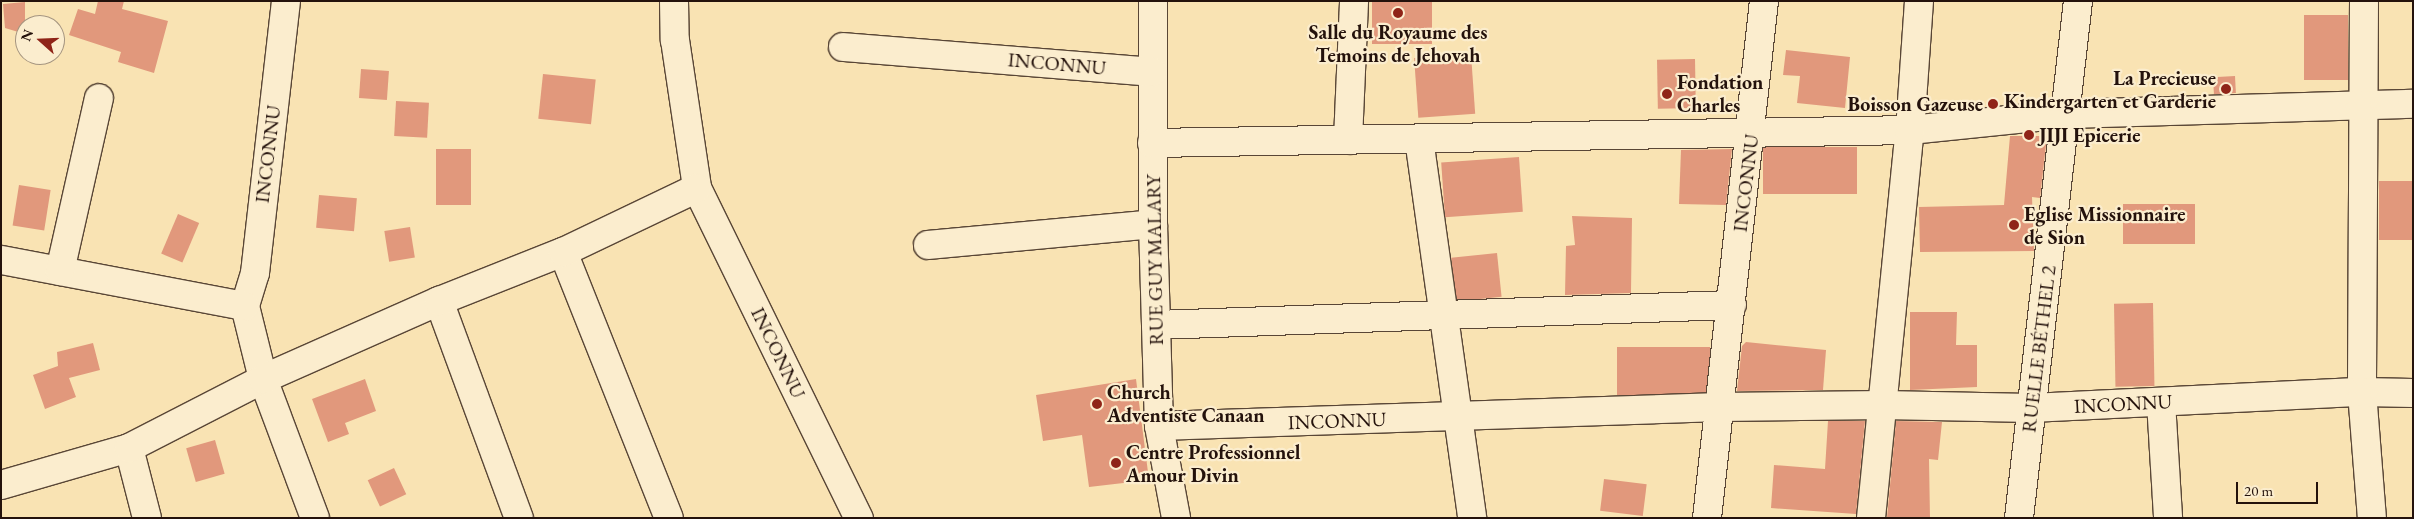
<!DOCTYPE html>
<html>
<head>
<meta charset="utf-8">
<style>
  body { margin:0 }
  #map { position:relative; width:2414px; height:519px; overflow:hidden; background:#f9e3b3; font-family:"EB Garamond",serif }
  div>[style] { position:absolute }
  .building>* { inset:0; background:#e1987c; transform-origin:0 0 }
  .roads { filter:drop-shadow(1px 0 #594636) drop-shadow(-1px 0 #594636) drop-shadow(0 1px #594636) drop-shadow(0 -1px #594636) }
  .minor>* { height:28px; margin:-14px; padding:0 14px; transform-origin:14px; border-radius:14px; background:#fbedce }
  .dots>* { width:14px; height:14px; translate:-50% -50%; box-sizing:border-box; border:2px solid #fbedce; border-radius:50% }
  span { translate:-50% -50%; white-space:nowrap; text-align:center; line-height:1.15; -webkit-text-stroke:4.5px #fbedce; paint-order:stroke }
  .poi-label { font-size:20px; color:#24120c; font-weight:700 }
  .right { translate:-100% -50%; text-align:right }
  .left { translate:0 -50%; text-align:left }
  .street-label { font-size:20px; color:#24120c }
  .frame { position:absolute; inset:0; border:2px solid #24120c; pointer-events:none }
  .north { position:absolute; left:15px; top:15px; width:50px; height:50px; box-sizing:border-box; background:#fbedce; border:1px solid #a59580; border-radius:50%; rotate:290deg; font-size:14px; font-weight:700; line-height:20px; text-align:center; color:#24120c }
  .north::after { content:''; display:block; margin:auto; width:18px; height:22px; background:#8f2418; clip-path:polygon(50% 0,100% 100%,50% 72%,0 100%) }
  .scale { position:absolute; left:2236px; top:482px; width:82px; height:22px; box-sizing:border-box; border:2px solid #24120c; border-top:0; padding-left:6px; font-size:15px; line-height:18px; white-space:nowrap; color:#24120c; -webkit-text-stroke:4px #fbedce; paint-order:stroke }
</style>
</head>
<body>
<div id="map">
  <div class="building">
    <i style="clip-path:polygon(98px 1px,124px 1px,122px 9px,168px 21px,154px 73px,118px 62px,121px 52px,69px 35px,78px 9px,95px 14px)"></i>
    <i style="left:1372px;top:1px;width:60px;height:43px"></i>
    <i style="clip-path:polygon(25px 2px,25px 34px,5px 28px,3px 4px)"></i>
    <i style="left:2348px;top:15px;width:65px;height:44px;rotate:90deg"></i>
    <i style="clip-path:polygon(1786px 50px,1850px 57px,1845px 108px,1797px 103px,1800px 76px,1783px 75px)"></i>
    <i style="left:1471px;top:54px;width:60px;height:57px;rotate:86deg"></i>
    <i style="left:1695px;top:59px;width:49px;height:38px;rotate:89deg"></i>
    <i style="left:361px;top:69px;width:28px;height:29px;rotate:4deg"></i>
    <i style="left:543px;top:74px;width:53px;height:45px;rotate:6deg"></i>
    <i style="left:2235px;top:76px;width:17px;height:22px;rotate:87deg"></i>
    <i style="left:396px;top:101px;width:33px;height:35px;rotate:3deg"></i>
    <i style="clip-path:polygon(2010px 136px,2047px 136px,2040px 198px,2032px 197px,2034px 251px,1920px 252px,1919px 207px,2004px 205px)"></i>
    <i style="left:1857px;top:147px;width:47px;height:94px;rotate:90deg"></i>
    <i style="left:436px;top:149px;width:35px;height:56px"></i>
    <i style="clip-path:polygon(1732px 149px,1726px 205px,1679px 204px,1681px 150px)"></i>
    <i style="left:1519px;top:157px;width:55px;height:78px;rotate:86deg"></i>
    <i style="left:2413px;top:181px;width:59px;height:34px;rotate:90deg"></i>
    <i style="left:19px;top:185px;width:32px;height:41px;rotate:9deg"></i>
    <i style="left:319px;top:195px;width:38px;height:33px;rotate:5deg"></i>
    <i style="left:2123px;top:204px;width:72px;height:40px"></i>
    <i style="left:178px;top:214px;width:23px;height:43px;rotate:23deg"></i>
    <i style="clip-path:polygon(1572px 216px,1632px 218px,1631px 293px,1565px 295px,1566px 246px,1575px 245px)"></i>
    <i style="left:410px;top:227px;width:31px;height:26px;rotate:81deg"></i>
    <i style="left:1497px;top:253px;width:44px;height:46px;rotate:84deg"></i>
    <i style="left:2153px;top:303px;width:83px;height:39px;rotate:89deg"></i>
    <i style="clip-path:polygon(1910px 312px,1957px 312px,1956px 345px,1977px 345px,1977px 387px,1910px 390px)"></i>
    <i style="clip-path:polygon(1746px 342px,1826px 350px,1823px 390px,1737px 391px,1742px 346px)"></i>
    <i style="clip-path:polygon(93px 343px,100px 370px,69px 378px,76px 397px,45px 409px,33px 375px,58px 366px,57px 352px)"></i>
    <i style="left:1617px;top:347px;width:93px;height:48px"></i>
    <i style="clip-path:polygon(365px 379px,376px 411px,345px 423px,349px 434px,328px 442px,312px 399px)"></i>
    <i style="clip-path:polygon(1136px 379px,1149px 480px,1089px 487px,1082px 435px,1043px 441px,1036px 395px)"></i>
    <i style="clip-path:polygon(1828px 421px,1865px 421px,1856px 514px,1771px 508px,1774px 465px,1825px 469px)"></i>
    <i style="clip-path:polygon(1896px 421px,1942px 422px,1938px 460px,1929px 459px,1930px 518px,1887px 518px)"></i>
    <i style="left:215px;top:440px;width:35px;height:30px;rotate:74deg"></i>
    <i style="left:394px;top:468px;width:29px;height:29px;rotate:65deg"></i>
    <i style="left:1604px;top:479px;width:43px;height:32px;rotate:7deg"></i>
  </div>
  <div class="roads">
    <div class="minor">
      <i style="left:286px;top:1px;width:274px;rotate:96.5deg"></i>
      <i style="left:255px;top:273px;width:34px;rotate:107deg"></i>
      <i style="left:245px;top:306px;width:75px;rotate:76.1deg"></i>
      <i style="left:263px;top:379px;width:148px;rotate:69.5deg"></i>
      <i style="left:674px;top:1px;width:39px;rotate:89deg"></i>
      <i style="left:675px;top:40px;width:150px;rotate:81.5deg"></i>
      <i style="left:697px;top:188px;width:368px;rotate:63.9deg"></i>
      <i style="left:1153px;top:1px;width:223px;rotate:90deg"></i>
      <i style="left:1153px;top:224px;width:202px;rotate:88.3deg"></i>
      <i style="left:1159px;top:426px;width:94px;rotate:79.5deg"></i>
      <i style="left:2364px;top:1px;width:391px;rotate:90.3deg"></i>
      <i style="left:2362px;top:392px;width:126px;rotate:85.5deg"></i>
      <i style="left:843px;top:47px;width:310px;rotate:4.6deg"></i>
      <i style="left:1419px;top:139px;width:383px;rotate:82deg"></i>
      <i style="left:1348px;top:140px;width:139px;rotate:-87.5deg"></i>
      <i style="left:1152px;top:143px;width:758px;rotate:-0.98deg"></i>
      <i style="left:1910px;top:130px;width:159px;rotate:-5.8deg"></i>
      <i style="left:2068px;top:114px;width:345px;rotate:-1.7deg"></i>
      <i style="left:928px;top:245px;width:226px;rotate:-5.3deg"></i>
      <i style="left:563px;top:252px;width:286px;rotate:68.3deg"></i>
      <i style="left:1px;top:260px;width:248px;rotate:10.7deg"></i>
      <i style="left:60px;top:271px;width:177px;rotate:-77.3deg"></i>
      <i style="left:439px;top:301px;width:231px;rotate:69.8deg"></i>
      <i style="left:1156px;top:325px;width:576px;rotate:-1.99deg"></i>
      <i style="left:2161px;top:402px;width:116px;rotate:86.5deg"></i>
      <i style="left:1159px;top:426px;width:561px;rotate:-1.94deg"></i>
      <i style="left:1720px;top:407px;width:163px;rotate:-0.7deg"></i>
      <i style="left:1883px;top:405px;width:148px;rotate:1.2deg"></i>
      <i style="left:2031px;top:408px;width:331px;rotate:-2.8deg"></i>
      <i style="left:2362px;top:392px;width:51px;rotate:1.1deg"></i>
      <i style="left:129px;top:448px;width:72px;rotate:75.6deg"></i>
      <i style="left:1px;top:485px;width:133px;rotate:-16.1deg"></i>
      <i style="left:129px;top:448px;width:151px;rotate:-27.2deg"></i>
      <i style="left:263px;top:379px;width:193px;rotate:-23.9deg"></i>
      <i style="left:439px;top:301px;width:133px;rotate:-21.6deg"></i>
      <i style="left:563px;top:252px;width:148px;rotate:-25.5deg"></i>
      <i style="left:1707px;top:518px;width:520px;rotate:-83.71deg"></i>
      <i style="left:1871px;top:518px;width:390px;rotate:-84.3deg"></i>
      <i style="left:1910px;top:130px;width:129px;rotate:-86deg"></i>
      <i style="left:2019px;top:518px;width:520px;rotate:-83.49deg"></i>
    </div>
  </div>
  <div class="dots">
    <i style="left:1398px;top:13px;background:#8f2418"></i>
    <i style="left:2226px;top:89px;background:#8f2418"></i>
    <i style="left:1667px;top:94px;background:#8f2418"></i>
    <i style="left:1993px;top:104px;background:#8f2418"></i>
    <i style="left:2029px;top:135px;background:#8f2418"></i>
    <i style="left:2014px;top:225px;background:#8f2418"></i>
    <i style="left:1097px;top:404px;background:#8f2418"></i>
    <i style="left:1116px;top:463px;background:#8f2418"></i>
  </div>
  <div class="poi-label">
    <span style="left:1398px;top:44px">Salle du Royaume des<br>Temoins de Jehovah</span>
    <span class="right" style="left:2216px;top:90px">La Precieuse<br>Kindergarten et Garderie</span>
    <span class="left" style="left:1677px;top:94px">Fondation<br>Charles</span>
    <span class="right" style="left:1983px;top:104px">Boisson Gazeuse</span>
    <span class="left" style="left:2039px;top:135px">JIJI Epicerie</span>
    <span class="left" style="left:2024px;top:226px">Eglise Missionnaire<br>de Sion</span>
    <span class="left" style="left:1107px;top:404px">Church<br>Adventiste Canaan</span>
    <span class="left" style="left:1126px;top:464px">Centre Professionnel<br>Amour Divin</span>
  </div>
  <div class="street-label">
    <span style="left:1057px;top:64px;rotate:5deg">INCONNU</span>
    <span style="left:268px;top:154px;rotate:-83deg">INCONNU</span>
    <span style="left:1746px;top:183px;rotate:-83deg">INCONNU</span>
    <span style="left:1155px;top:260px;rotate:-91deg">RUE GUY MALARY</span>
    <span style="left:2039px;top:349px;rotate:-83deg">RUELLE BÉTHEL 2</span>
    <span style="left:778px;top:353px;rotate:64deg">INCONNU</span>
    <span style="left:2123px;top:404px;rotate:-3deg">INCONNU</span>
    <span style="left:1337px;top:421px;rotate:-2deg">INCONNU</span>
  </div>
  <div class="frame"></div>
  <div class="north">N</div>
  <div class="scale">20 m</div>
</div>
</body>
</html>
